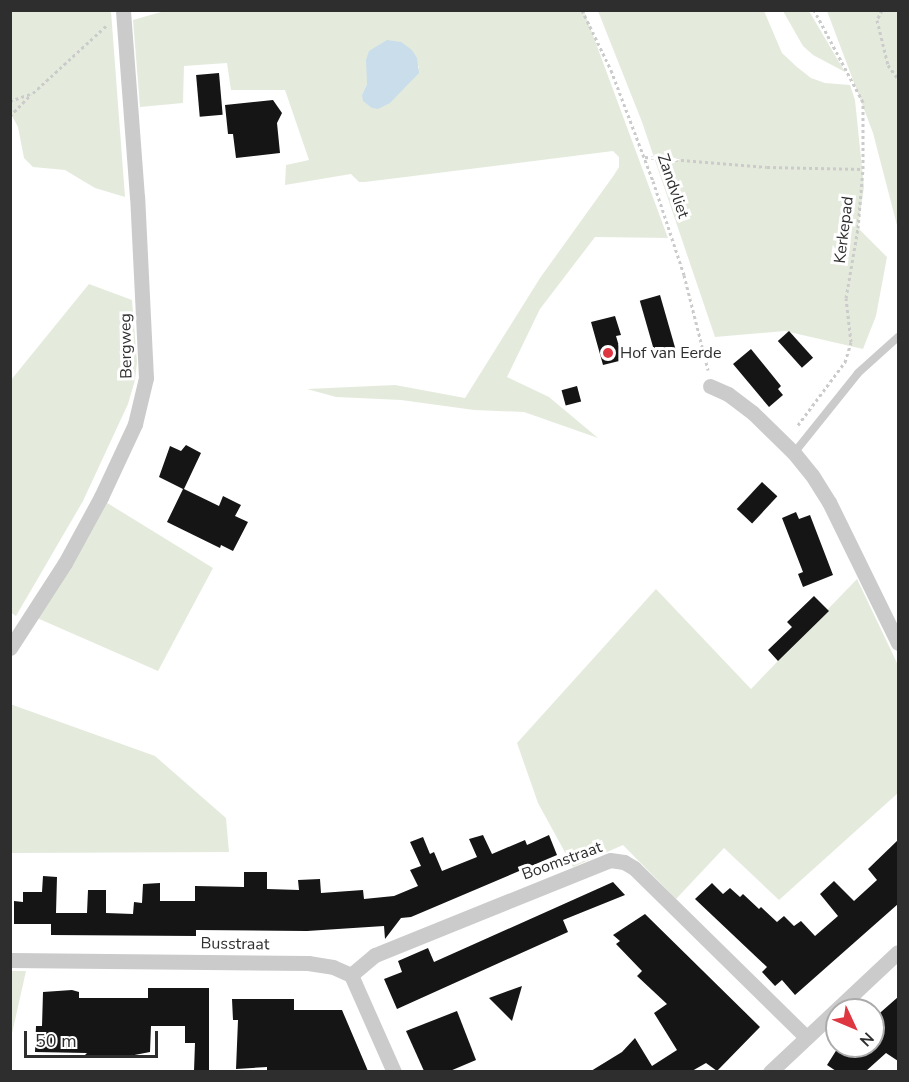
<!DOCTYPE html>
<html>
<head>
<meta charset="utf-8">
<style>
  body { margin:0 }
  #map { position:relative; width:909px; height:1082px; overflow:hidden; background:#fff; font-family:"Nunito Sans",sans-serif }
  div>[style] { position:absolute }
  .green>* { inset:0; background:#e4ebdd }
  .water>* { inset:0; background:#c9ddea }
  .building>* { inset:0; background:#151515; transform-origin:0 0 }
  .path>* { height:3px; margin-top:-1.5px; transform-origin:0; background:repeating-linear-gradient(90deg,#cbcbcb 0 3px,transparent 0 6px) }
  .lane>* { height:8px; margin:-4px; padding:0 4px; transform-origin:4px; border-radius:4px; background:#cbcbcb }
  .street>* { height:15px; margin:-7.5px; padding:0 7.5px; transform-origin:7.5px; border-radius:7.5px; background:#cbcbcb }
  .dots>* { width:16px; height:16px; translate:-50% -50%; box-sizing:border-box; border:3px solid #fff; border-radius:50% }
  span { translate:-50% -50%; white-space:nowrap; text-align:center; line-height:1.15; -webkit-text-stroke:6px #fff; paint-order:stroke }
  .street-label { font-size:16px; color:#2e2e2e }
  .poi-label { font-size:16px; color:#2e2e2e }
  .left { translate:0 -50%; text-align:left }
  .frame { position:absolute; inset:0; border:12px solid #2e2e2e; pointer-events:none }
  .north { position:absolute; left:825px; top:998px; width:60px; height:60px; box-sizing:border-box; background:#fff; border:2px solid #ababab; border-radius:50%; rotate:134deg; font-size:16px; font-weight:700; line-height:24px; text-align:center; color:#2e2e2e }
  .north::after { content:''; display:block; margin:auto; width:21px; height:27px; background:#df3742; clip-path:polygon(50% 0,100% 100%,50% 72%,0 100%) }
  .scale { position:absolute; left:24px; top:1031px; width:134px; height:27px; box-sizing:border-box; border:3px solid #2e2e2e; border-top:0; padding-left:8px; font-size:18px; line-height:21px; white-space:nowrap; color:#2e2e2e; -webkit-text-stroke:4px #fff; paint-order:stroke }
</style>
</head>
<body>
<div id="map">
  <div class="green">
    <i style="clip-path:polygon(evenodd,168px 10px,584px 11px,668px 238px,595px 237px,540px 309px,507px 377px,549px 397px,598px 438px,524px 412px,474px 410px,401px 400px,336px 397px,307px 389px,395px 385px,465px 398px,540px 278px,614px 175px,619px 167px,619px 157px,613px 151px,365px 182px,359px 182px,351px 174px,285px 185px,286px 165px,309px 160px,285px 90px,231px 90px,227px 63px,184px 66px,183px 103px,140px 107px,133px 20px,168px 10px,412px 50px,419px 68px,362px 95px,367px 84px,412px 50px)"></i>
    <i style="clip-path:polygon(10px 11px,111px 11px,125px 197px,95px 188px,65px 170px,33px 167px,24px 158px,18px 127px,11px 114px)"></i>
    <i style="clip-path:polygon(598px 11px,764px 11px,782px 53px,797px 67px,811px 78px,825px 83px,850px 85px,855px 100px,864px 187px,858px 228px,887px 257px,876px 316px,863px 349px,785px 331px,715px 337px,642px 122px)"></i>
    <i style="clip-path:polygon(783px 11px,809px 11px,845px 72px,813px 55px,803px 46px)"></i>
    <i style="clip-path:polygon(827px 11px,898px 11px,898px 229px,873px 133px)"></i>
    <i style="clip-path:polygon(89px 284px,132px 300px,137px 362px,135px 380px,128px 404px,83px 501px,16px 616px,10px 612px,11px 380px)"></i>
    <i style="clip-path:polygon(104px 501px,213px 568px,158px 671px,37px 618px)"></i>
    <i style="clip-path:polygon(857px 579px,898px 665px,898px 793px,779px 900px,724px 848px,676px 899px,623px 845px,573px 867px,538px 803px,517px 743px,656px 589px,751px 689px)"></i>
    <i style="clip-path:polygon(10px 704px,155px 756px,226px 818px,229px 852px,11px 853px)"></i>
    <i style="clip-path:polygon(11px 971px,26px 971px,11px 1038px,10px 971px)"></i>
  </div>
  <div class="water">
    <i style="clip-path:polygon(387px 40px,401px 42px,412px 50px,417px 58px,419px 73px,390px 103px,378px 109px,372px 108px,363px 101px,362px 95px,367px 84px,366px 60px,369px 51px)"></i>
  </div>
  <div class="building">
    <i style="left:219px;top:73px;width:42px;height:23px;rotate:85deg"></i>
    <i style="clip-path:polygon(273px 100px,282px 113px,277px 123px,280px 153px,236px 158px,233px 134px,228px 134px,225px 105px)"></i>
    <i style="left:660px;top:295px;width:60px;height:21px;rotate:74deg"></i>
    <i style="clip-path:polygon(615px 316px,621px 335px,616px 336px,623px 360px,603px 365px,591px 322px)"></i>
    <i style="left:789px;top:331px;width:36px;height:15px;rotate:48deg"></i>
    <i style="clip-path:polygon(751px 349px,781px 386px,778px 389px,783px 395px,769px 407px,733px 364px)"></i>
    <i style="left:577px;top:386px;width:16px;height:16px;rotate:75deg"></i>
    <i style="clip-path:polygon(186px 445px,201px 453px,184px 489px,219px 506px,223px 496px,241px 505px,235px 516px,248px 522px,233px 551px,221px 545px,220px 548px,167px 522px,183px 489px,159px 477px,170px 446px,181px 451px)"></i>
    <i style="left:762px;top:482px;width:21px;height:37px;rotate:43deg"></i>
    <i style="clip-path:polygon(796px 512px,799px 519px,810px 515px,833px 575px,803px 587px,798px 574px,803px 572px,782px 518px)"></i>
    <i style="clip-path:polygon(814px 596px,829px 611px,778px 661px,768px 650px,792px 627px,787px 622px)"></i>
    <i style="clip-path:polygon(483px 835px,492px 854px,525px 840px,527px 845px,549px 835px,557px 855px,411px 917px,401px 918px,385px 939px,384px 926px,307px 931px,196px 930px,196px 936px,51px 935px,51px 924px,14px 924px,14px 901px,23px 902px,23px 892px,42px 892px,43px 876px,57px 877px,56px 913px,87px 913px,88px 890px,106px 890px,106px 913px,133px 914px,134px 902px,142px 903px,143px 884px,160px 883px,160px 901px,195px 901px,195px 886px,244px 887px,244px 872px,267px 872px,267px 889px,299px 890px,298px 880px,320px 879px,321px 893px,363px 890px,364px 899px,394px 896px,418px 886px,410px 870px,421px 866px,410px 842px,423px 837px,430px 854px,434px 852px,442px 871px,477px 857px,469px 839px)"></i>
    <i style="clip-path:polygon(898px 840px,898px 904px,795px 995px,782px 980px,775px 986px,762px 972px,767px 967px,695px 899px,712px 883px,723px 894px,730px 888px,740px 897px,743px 894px,759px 909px,761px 907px,777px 922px,784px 916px,794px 926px,801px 921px,815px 936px,838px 916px,820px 894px,834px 881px,854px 901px,877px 880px,868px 869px)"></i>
    <i style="clip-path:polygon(613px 882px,625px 895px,563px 920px,568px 932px,397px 1009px,384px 979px,402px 972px,398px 961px,428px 948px,434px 962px)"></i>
    <i style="clip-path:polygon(645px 914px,760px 1027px,717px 1071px,706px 1063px,692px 1071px,591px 1071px,622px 1052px,635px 1038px,652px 1066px,677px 1050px,654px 1013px,667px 1004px,637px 976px,642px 971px,616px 944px,620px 941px,613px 935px)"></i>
    <i style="clip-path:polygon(522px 986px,512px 1021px,489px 998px)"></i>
    <i style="clip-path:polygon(148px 988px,209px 988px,209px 1071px,194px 1071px,195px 1043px,185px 1043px,185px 1026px,151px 1026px,150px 1052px,119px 1058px,85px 1055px,87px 1053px,35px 1052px,36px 1026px,42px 1026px,43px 992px,72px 990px,79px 992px,79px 998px,148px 998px)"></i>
    <i style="clip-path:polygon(898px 997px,898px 1061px,886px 1053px,866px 1071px,836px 1071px,827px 1065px,839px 1046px,873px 1046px,873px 1019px)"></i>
    <i style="clip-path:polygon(232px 999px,294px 999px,294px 1010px,342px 1010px,368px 1071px,267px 1071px,267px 1067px,236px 1069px,238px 1020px,233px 1020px)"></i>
    <i style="clip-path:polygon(457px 1011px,476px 1060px,450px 1071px,424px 1071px,406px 1031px)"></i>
  </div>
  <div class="path">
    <i style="left:582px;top:10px;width:67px;rotate:64.2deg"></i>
    <i style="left:611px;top:70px;width:119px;rotate:69.3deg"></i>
    <i style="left:653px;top:181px;width:99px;rotate:71.7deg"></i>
    <i style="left:684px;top:275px;width:98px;rotate:75.8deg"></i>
    <i style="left:882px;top:10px;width:11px;rotate:117deg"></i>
    <i style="left:877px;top:20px;width:46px;rotate:76.3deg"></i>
    <i style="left:888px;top:65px;width:17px;rotate:54deg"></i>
    <i style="left:10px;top:101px;width:24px;rotate:-19deg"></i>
    <i style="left:33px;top:93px;width:100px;rotate:-42.6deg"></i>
    <i style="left:10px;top:116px;width:30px;rotate:-46deg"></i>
    <i style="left:645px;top:157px;width:122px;rotate:4.7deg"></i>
    <i style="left:767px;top:167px;width:96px;rotate:1.2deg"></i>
    <i style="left:798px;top:425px;width:79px;rotate:-53.3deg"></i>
    <i style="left:845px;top:362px;width:21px;rotate:-73deg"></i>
    <i style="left:851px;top:342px;width:44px;rotate:-96.5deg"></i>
    <i style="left:846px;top:298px;width:71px;rotate:-80.3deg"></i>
    <i style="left:858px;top:228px;width:59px;rotate:-85.2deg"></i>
    <i style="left:863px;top:169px;width:67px;rotate:-90deg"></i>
    <i style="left:863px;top:102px;width:104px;rotate:-118deg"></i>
  </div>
  <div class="lane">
    <i style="left:794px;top:453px;width:102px;rotate:-51.3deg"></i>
    <i style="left:858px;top:373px;width:54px;rotate:-42deg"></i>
  </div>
  <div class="street">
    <i style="left:710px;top:386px;width:20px;rotate:24deg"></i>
    <i style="left:728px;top:394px;width:31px;rotate:37deg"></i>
    <i style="left:753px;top:413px;width:57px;rotate:44.3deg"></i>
    <i style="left:794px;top:453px;width:28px;rotate:51deg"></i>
    <i style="left:812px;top:475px;width:32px;rotate:58deg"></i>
    <i style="left:829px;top:502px;width:157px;rotate:63.9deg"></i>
    <i style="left:10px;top:648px;width:101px;rotate:-57.1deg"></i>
    <i style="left:65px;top:563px;width:75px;rotate:-61.4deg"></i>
    <i style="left:101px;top:497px;width:81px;rotate:-65deg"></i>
    <i style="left:135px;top:424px;width:47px;rotate:-76.6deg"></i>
    <i style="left:146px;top:378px;width:181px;rotate:-92.8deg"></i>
    <i style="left:137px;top:197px;width:188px;rotate:-94.3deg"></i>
    <i style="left:10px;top:960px;width:298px;rotate:0.6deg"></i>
    <i style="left:308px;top:963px;width:25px;rotate:9deg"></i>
    <i style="left:333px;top:967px;width:20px;rotate:24deg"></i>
    <i style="left:351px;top:975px;width:106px;rotate:66.1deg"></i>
    <i style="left:351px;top:975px;width:31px;rotate:-40deg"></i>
    <i style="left:375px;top:955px;width:253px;rotate:-22deg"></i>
    <i style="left:610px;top:860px;width:14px;rotate:8deg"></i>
    <i style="left:624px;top:862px;width:12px;rotate:31deg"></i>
    <i style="left:634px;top:868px;width:241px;rotate:44.5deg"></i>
    <i style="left:770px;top:1072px;width:175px;rotate:-43.2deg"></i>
  </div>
  <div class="dots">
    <i style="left:608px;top:353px;background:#df3742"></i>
  </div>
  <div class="street-label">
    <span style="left:673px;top:186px;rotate:71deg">Zandvliet</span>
    <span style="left:844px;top:230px;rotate:-83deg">Kerkepad</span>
    <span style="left:126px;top:346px;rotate:-91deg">Bergweg</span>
    <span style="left:562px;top:861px;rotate:-20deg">Boomstraat</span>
    <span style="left:235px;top:944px;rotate:1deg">Busstraat</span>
  </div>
  <div class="poi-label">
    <span class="left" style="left:620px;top:353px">Hof van Eerde</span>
  </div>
  <div class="frame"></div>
  <div class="north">N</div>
  <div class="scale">50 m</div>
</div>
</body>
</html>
